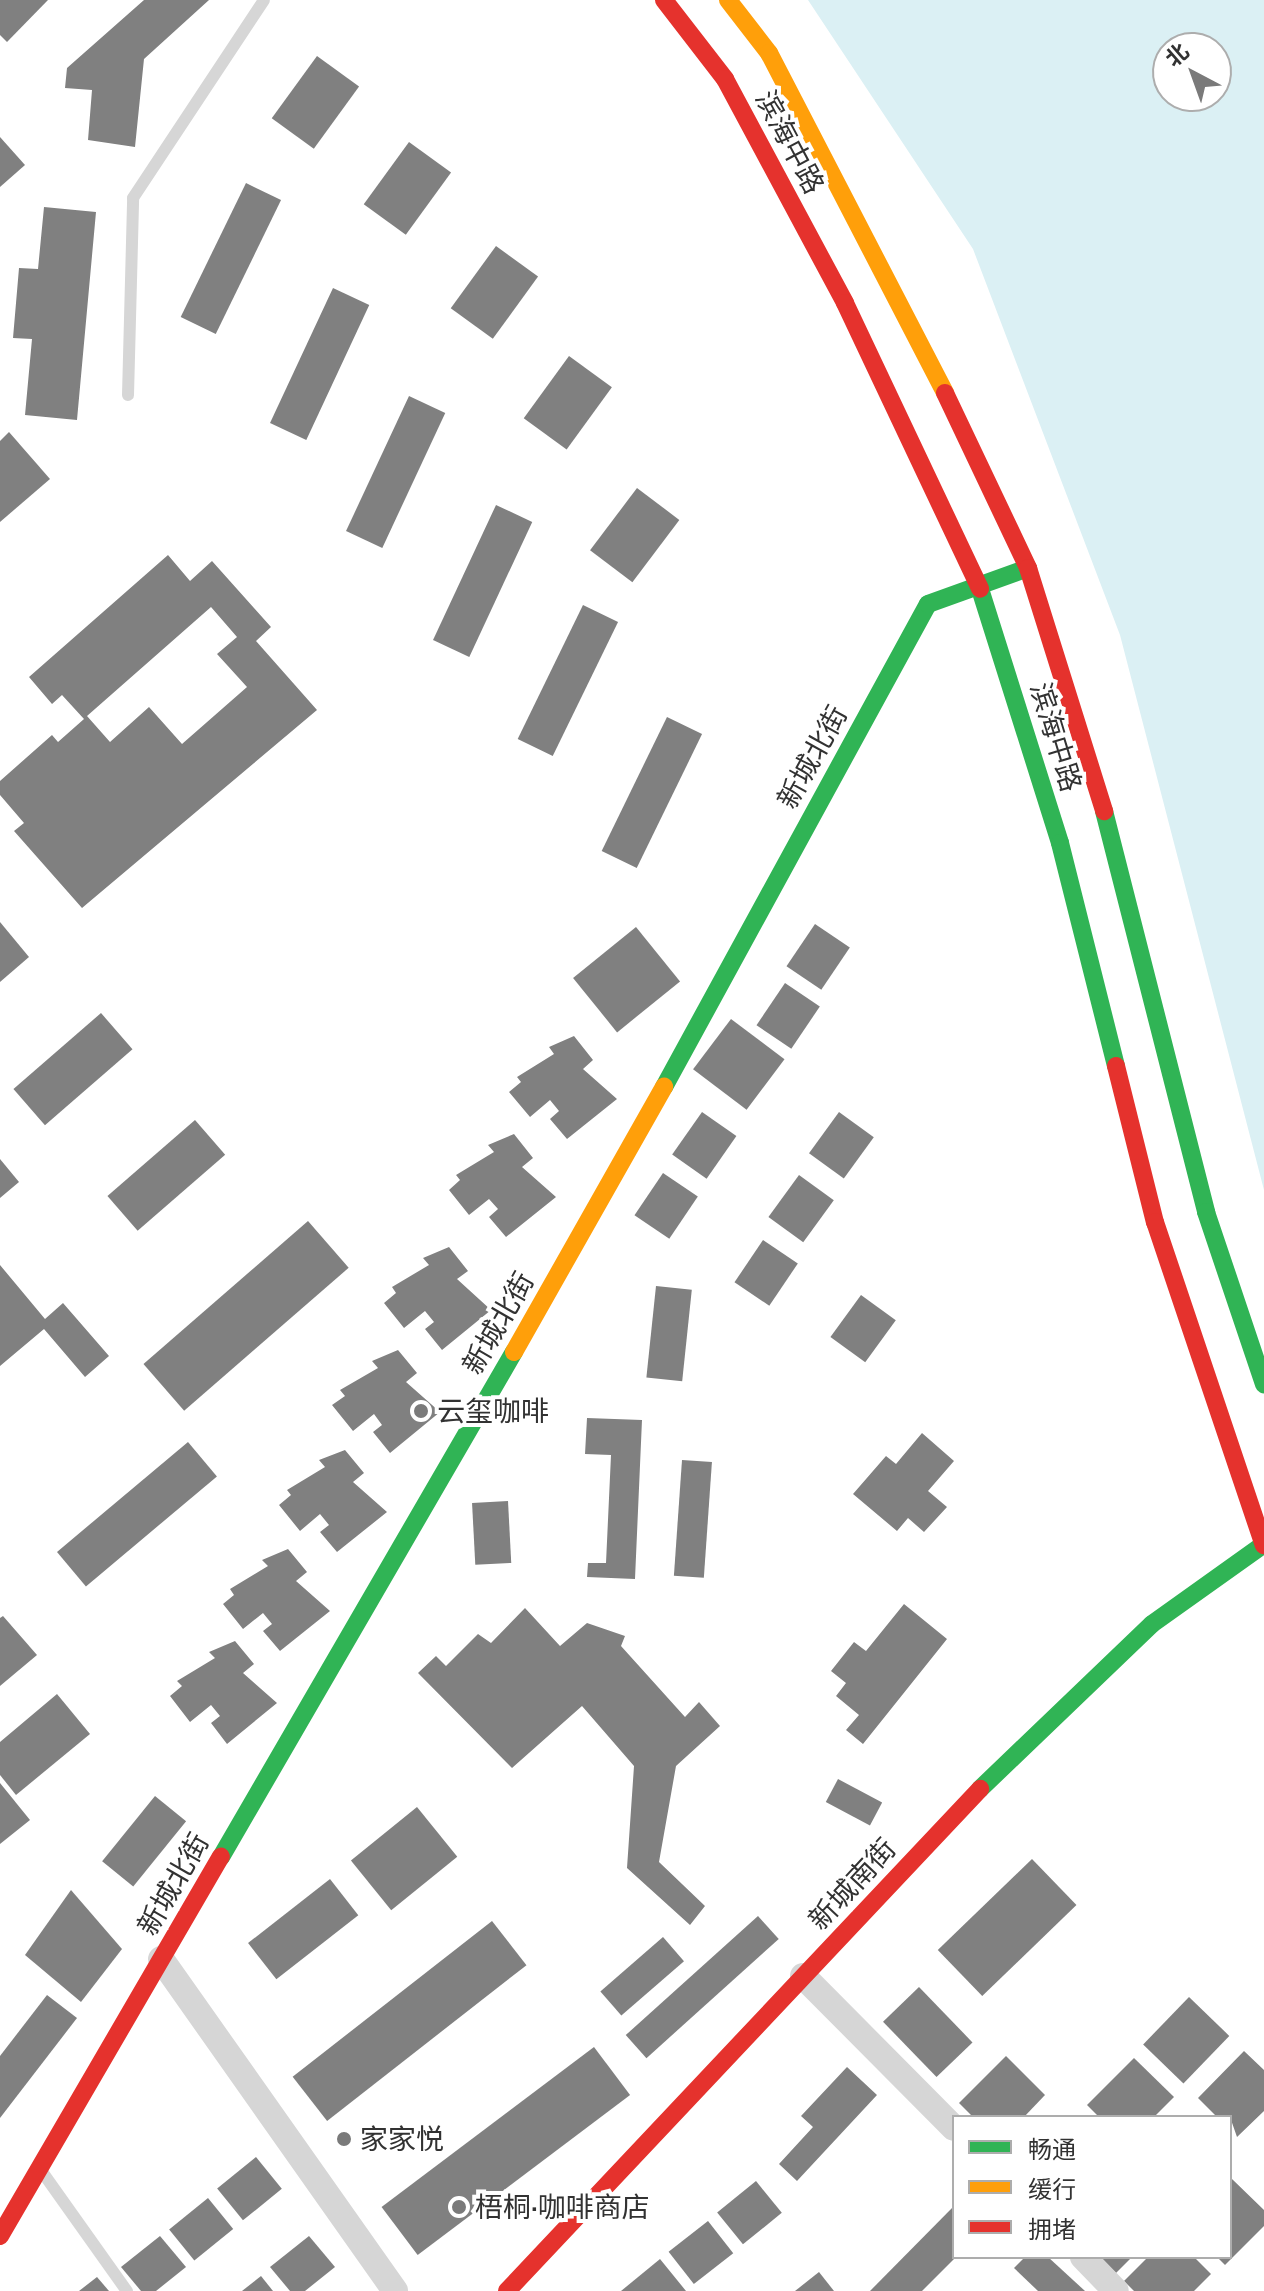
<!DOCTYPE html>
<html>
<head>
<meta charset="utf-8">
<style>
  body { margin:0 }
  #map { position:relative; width:1264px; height:2291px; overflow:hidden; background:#fff; font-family:Cabin,"Noto Sans SC",sans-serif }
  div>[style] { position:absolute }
  .water>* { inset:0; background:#dbf0f4 }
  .building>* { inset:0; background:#808080; transform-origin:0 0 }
  .lane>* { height:12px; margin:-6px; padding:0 6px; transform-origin:6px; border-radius:6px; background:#d6d6d6 }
  .street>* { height:26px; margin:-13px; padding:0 13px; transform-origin:13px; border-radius:13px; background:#d6d6d6 }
  .fast>* { height:18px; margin:-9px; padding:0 9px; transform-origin:9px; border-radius:9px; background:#30b455 }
  .slow>* { height:18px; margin:-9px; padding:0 9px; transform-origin:9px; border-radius:9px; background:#ff9f0a }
  .jam>* { height:18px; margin:-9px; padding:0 9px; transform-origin:9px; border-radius:9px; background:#e5322d }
  .dots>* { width:22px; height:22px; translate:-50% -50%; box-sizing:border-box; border:4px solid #fff; border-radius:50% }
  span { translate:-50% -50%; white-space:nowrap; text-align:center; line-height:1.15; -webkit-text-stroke:8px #fff; paint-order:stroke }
  .street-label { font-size:28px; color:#323232 }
  .poi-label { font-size:28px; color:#323232 }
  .left { translate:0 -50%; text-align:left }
  .legend { position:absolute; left:952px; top:2115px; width:280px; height:144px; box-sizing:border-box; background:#fff; border:2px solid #adadad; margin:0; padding:10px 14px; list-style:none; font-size:24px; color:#323232 }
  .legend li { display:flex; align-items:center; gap:16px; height:40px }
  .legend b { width:40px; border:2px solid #adadad }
  .north { position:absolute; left:1152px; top:32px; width:80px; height:80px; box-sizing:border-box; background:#fff; border:2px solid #adadad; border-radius:50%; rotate:319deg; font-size:22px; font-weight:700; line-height:32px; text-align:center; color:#323232 }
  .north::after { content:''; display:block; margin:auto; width:28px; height:36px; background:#7a7a7a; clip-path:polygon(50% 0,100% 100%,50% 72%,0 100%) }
</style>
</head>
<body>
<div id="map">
  <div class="water">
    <i style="clip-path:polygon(evenodd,808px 0,1264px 0,1264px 1190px,1120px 635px,973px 249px,808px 0,1168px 48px,1216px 48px,1216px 96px,1168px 96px,1168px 48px)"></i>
  </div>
  <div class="building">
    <i style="clip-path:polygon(0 0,48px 0,7px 42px,0 35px)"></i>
    <i style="clip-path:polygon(144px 0,209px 0,144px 59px,135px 147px,88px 140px,92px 90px,65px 88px,67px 68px)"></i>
    <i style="left:317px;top:56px;width:52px;height:77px;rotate:36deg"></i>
    <i style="clip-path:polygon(0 137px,25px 165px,0 187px)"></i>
    <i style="left:409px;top:142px;width:52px;height:77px;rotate:36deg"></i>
    <i style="left:246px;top:183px;width:39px;height:149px;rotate:26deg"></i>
    <i style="clip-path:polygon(44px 207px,96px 212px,77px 420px,25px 415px,32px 339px,13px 338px,19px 268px,38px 269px)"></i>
    <i style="left:496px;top:246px;width:52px;height:77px;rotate:36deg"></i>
    <i style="left:333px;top:288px;width:40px;height:149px;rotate:25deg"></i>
    <i style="left:569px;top:356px;width:53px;height:77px;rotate:36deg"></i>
    <i style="left:409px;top:396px;width:40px;height:149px;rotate:25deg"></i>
    <i style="clip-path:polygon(9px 432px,50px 479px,0 522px,0 441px)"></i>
    <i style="left:637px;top:488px;width:53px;height:78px;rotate:37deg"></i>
    <i style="left:496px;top:505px;width:40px;height:149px;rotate:25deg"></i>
    <i style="clip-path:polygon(evenodd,168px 555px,190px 581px,212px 561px,271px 627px,256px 641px,317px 710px,82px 908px,14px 831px,24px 823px,0 795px,0 781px,52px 735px,58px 742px,84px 719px,62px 695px,52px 704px,29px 677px,168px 555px,211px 607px,237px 637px,217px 654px,247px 687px,182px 744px,149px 707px,110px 742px,87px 716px,211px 607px)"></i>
    <i style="left:583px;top:605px;width:39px;height:149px;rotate:26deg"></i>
    <i style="left:667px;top:717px;width:39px;height:149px;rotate:26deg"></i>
    <i style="clip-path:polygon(0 922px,29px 957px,0 982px)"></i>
    <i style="left:815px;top:924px;width:42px;height:51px;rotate:34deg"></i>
    <i style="left:636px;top:927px;width:70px;height:81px;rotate:51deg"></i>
    <i style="left:785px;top:983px;width:42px;height:51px;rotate:34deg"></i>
    <i style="left:101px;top:1013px;width:48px;height:116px;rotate:49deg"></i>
    <i style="left:731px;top:1019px;width:67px;height:63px;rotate:37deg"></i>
    <i style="clip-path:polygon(574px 1036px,593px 1060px,583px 1069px,617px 1099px,567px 1139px,550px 1119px,559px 1111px,550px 1100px,530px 1117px,509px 1092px,521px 1082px,517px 1077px,554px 1054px,549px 1047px)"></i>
    <i style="left:702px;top:1112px;width:42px;height:52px;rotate:35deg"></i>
    <i style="left:839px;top:1112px;width:43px;height:51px;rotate:36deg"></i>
    <i style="left:195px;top:1120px;width:46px;height:116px;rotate:49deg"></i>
    <i style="clip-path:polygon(514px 1134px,533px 1158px,522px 1167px,556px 1197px,506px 1237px,489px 1217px,498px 1209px,489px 1199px,469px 1215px,449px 1190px,460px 1180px,456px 1175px,494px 1152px,488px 1145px)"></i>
    <i style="clip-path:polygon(0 1159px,19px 1182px,0 1198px)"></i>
    <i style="left:663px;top:1173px;width:42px;height:51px;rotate:34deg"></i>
    <i style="left:799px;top:1175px;width:43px;height:52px;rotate:36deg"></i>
    <i style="left:308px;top:1221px;width:62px;height:218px;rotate:49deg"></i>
    <i style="left:763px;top:1240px;width:42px;height:51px;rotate:34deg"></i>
    <i style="clip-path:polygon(449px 1247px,468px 1271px,457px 1279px,491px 1310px,442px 1350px,425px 1329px,434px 1322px,425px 1311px,404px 1328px,384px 1303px,396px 1293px,392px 1287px,429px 1265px,423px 1258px)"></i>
    <i style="clip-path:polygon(0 1265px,45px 1319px,63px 1303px,109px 1356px,85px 1377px,44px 1329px,0 1366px)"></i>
    <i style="left:656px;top:1286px;width:36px;height:92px;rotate:6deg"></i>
    <i style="left:861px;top:1295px;width:43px;height:52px;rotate:36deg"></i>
    <i style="clip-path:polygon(398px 1350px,417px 1373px,406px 1382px,440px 1412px,390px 1453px,373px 1432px,382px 1425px,374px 1414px,353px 1431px,332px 1405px,345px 1396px,340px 1390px,378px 1368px,372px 1361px)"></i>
    <i style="clip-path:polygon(587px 1418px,642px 1420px,635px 1579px,587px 1577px,588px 1563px,606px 1563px,611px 1455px,585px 1454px)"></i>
    <i style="clip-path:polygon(922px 1433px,954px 1461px,928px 1491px,947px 1507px,924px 1532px,908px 1518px,897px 1531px,853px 1494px,886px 1456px,896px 1464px)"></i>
    <i style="left:188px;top:1442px;width:45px;height:171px;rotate:50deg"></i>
    <i style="clip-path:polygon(345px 1450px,364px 1473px,353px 1482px,387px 1512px,337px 1552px,320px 1532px,329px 1525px,320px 1514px,300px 1531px,279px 1505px,291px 1495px,287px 1490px,325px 1467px,319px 1460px)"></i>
    <i style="left:682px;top:1460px;width:30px;height:116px;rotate:4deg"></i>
    <i style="left:508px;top:1501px;width:62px;height:36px;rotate:87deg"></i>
    <i style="clip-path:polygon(288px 1549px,307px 1572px,296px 1581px,330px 1611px,280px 1651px,263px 1631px,272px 1624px,263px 1613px,243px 1629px,223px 1604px,234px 1595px,230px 1589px,268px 1566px,262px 1560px)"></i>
    <i style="clip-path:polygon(904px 1604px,947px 1639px,863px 1744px,846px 1730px,859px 1715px,836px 1696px,846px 1683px,831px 1671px,854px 1642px,866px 1651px)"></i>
    <i style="clip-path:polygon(525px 1608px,560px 1646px,587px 1623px,625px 1636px,621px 1646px,685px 1717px,699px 1702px,720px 1726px,676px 1766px,659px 1862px,705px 1906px,690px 1925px,627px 1868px,634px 1766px,582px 1706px,512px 1768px,418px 1673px,436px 1656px,446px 1666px,478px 1634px,491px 1643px)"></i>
    <i style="clip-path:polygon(3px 1616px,37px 1655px,0 1686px,0 1618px)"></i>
    <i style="clip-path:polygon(235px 1641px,254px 1664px,243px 1673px,277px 1703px,227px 1744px,211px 1723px,220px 1716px,211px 1705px,190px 1722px,170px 1696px,182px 1686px,177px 1681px,215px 1658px,209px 1652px)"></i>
    <i style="clip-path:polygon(57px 1694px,90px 1734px,16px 1795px,0 1775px,0 1742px)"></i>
    <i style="left:838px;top:1779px;width:50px;height:26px;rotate:28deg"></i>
    <i style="clip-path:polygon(0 1783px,30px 1820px,0 1844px)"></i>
    <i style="left:155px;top:1796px;width:40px;height:84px;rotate:39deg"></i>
    <i style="left:417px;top:1807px;width:64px;height:85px;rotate:51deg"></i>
    <i style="left:1032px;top:1859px;width:64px;height:131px;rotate:46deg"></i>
    <i style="left:330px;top:1879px;width:46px;height:104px;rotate:52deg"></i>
    <i style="clip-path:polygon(71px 1890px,122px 1949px,81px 2002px,25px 1955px)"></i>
    <i style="left:758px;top:1916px;width:31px;height:178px;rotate:48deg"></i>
    <i style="left:492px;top:1921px;width:56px;height:253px;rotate:52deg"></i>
    <i style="left:663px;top:1937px;width:32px;height:83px;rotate:49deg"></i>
    <i style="left:919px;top:1987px;width:77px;height:50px;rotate:46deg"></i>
    <i style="clip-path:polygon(47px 1995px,77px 2018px,0 2118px,0 2056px)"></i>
    <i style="left:1189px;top:1997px;width:56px;height:66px;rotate:44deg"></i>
    <i style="left:594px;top:2047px;width:60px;height:266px;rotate:53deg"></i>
    <i style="clip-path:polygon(1244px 2051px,1264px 2070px,1264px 2111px,1237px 2137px,1230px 2117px,1217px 2117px,1198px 2098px)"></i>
    <i style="clip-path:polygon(1006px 2056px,1045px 2095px,1024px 2117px,973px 2117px,959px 2103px)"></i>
    <i style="clip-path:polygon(1134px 2058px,1174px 2097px,1154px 2117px,1099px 2117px,1087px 2105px)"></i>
    <i style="clip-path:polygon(847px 2067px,877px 2095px,797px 2181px,779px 2164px,813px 2127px,801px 2116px)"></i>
    <i style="left:256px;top:2157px;width:41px;height:50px;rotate:51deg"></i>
    <i style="clip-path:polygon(1232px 2179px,1264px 2210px,1264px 2226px,1225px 2265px,1217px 2257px,1230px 2257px)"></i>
    <i style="left:756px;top:2181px;width:41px;height:50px;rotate:51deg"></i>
    <i style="left:208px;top:2198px;width:40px;height:50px;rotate:51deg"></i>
    <i style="clip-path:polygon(954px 2206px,954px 2259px,922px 2291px,870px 2291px)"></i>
    <i style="left:708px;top:2221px;width:41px;height:50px;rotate:52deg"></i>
    <i style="clip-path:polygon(160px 2236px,186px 2267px,156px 2291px,141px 2291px,121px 2267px)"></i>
    <i style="clip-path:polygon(309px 2236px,335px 2267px,305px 2291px,290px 2291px,270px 2267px)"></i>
    <i style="clip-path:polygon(1025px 2257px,1048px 2257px,1085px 2291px,1038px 2291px,1014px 2268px)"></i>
    <i style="clip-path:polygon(1100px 2257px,1132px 2257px,1116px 2273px)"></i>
    <i style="clip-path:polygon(1148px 2257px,1194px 2257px,1211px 2274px,1194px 2291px,1134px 2291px,1124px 2281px)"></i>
    <i style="clip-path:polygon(660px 2259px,686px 2291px,621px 2291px)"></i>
    <i style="clip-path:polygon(819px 2272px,834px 2291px,795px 2291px)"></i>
    <i style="clip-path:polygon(261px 2276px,273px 2291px,242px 2291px)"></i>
    <i style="clip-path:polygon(97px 2277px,109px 2291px,79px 2291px)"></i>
  </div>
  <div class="lane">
    <i style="left:128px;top:395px;width:197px;rotate:-88.5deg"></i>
    <i style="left:133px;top:198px;width:237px;rotate:-56.5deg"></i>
    <i style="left:43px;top:2173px;width:145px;rotate:54.6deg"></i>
  </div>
  <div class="street">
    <i style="left:161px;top:1959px;width:406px;rotate:54.8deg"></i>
    <i style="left:803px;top:1976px;width:214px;rotate:45.2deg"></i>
    <i style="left:1083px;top:2257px;width:47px;rotate:45.9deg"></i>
  </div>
  <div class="fast">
    <i style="left:980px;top:589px;width:266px;rotate:72.5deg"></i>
    <i style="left:1060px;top:843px;width:230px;rotate:75.9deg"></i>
    <i style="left:1104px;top:811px;width:414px;rotate:75.7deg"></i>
    <i style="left:1206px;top:1212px;width:182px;rotate:71.4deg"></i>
    <i style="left:664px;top:1087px;width:550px;rotate:-61.34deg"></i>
    <i style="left:928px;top:604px;width:106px;rotate:-19.8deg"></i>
    <i style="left:980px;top:1789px;width:238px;rotate:-43.8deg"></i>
    <i style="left:1152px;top:1624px;width:138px;rotate:-35.5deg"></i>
    <i style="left:221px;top:1857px;width:584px;rotate:-59.88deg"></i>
  </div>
  <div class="slow">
    <i style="left:728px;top:0;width:67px;rotate:52.3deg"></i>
    <i style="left:769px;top:53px;width:383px;rotate:62.6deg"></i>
    <i style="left:514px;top:1352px;width:305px;rotate:-60.5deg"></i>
  </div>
  <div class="jam">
    <i style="left:664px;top:0;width:100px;rotate:52.3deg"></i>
    <i style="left:725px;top:79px;width:254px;rotate:61.8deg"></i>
    <i style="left:845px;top:303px;width:316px;rotate:64.7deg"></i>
    <i style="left:945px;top:393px;width:194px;rotate:64.6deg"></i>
    <i style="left:1028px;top:568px;width:255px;rotate:72.6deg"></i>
    <i style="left:1116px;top:1066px;width:161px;rotate:76deg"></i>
    <i style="left:1155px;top:1222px;width:341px;rotate:71.4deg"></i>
    <i style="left:0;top:2236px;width:439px;rotate:-59.8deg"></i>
    <i style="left:507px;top:2291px;width:690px;rotate:-46.7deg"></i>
  </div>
  <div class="dots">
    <i style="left:421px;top:1411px;background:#7a7a7a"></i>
    <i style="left:344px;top:2139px;background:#7a7a7a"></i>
    <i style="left:459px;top:2207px;background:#7a7a7a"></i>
  </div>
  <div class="street-label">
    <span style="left:790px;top:142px;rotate:62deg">滨海中路</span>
    <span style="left:1056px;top:737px;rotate:73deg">滨海中路</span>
    <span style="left:812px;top:757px;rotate:-61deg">新城北街</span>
    <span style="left:498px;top:1323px;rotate:-60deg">新城北街</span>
    <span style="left:173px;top:1884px;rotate:-60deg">新城北街</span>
    <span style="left:852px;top:1884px;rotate:-47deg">新城南街</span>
  </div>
  <div class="poi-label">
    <span class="left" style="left:437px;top:1411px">云玺咖啡</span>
    <span class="left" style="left:360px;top:2139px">家家悦</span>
    <span class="left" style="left:475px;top:2207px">梧桐·咖啡商店</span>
  </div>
  <ul class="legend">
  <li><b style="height:10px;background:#30b455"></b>畅通</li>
  <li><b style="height:10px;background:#ff9f0a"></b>缓行</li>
  <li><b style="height:10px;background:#e5322d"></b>拥堵</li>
  </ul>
  <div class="north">北</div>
</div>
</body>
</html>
